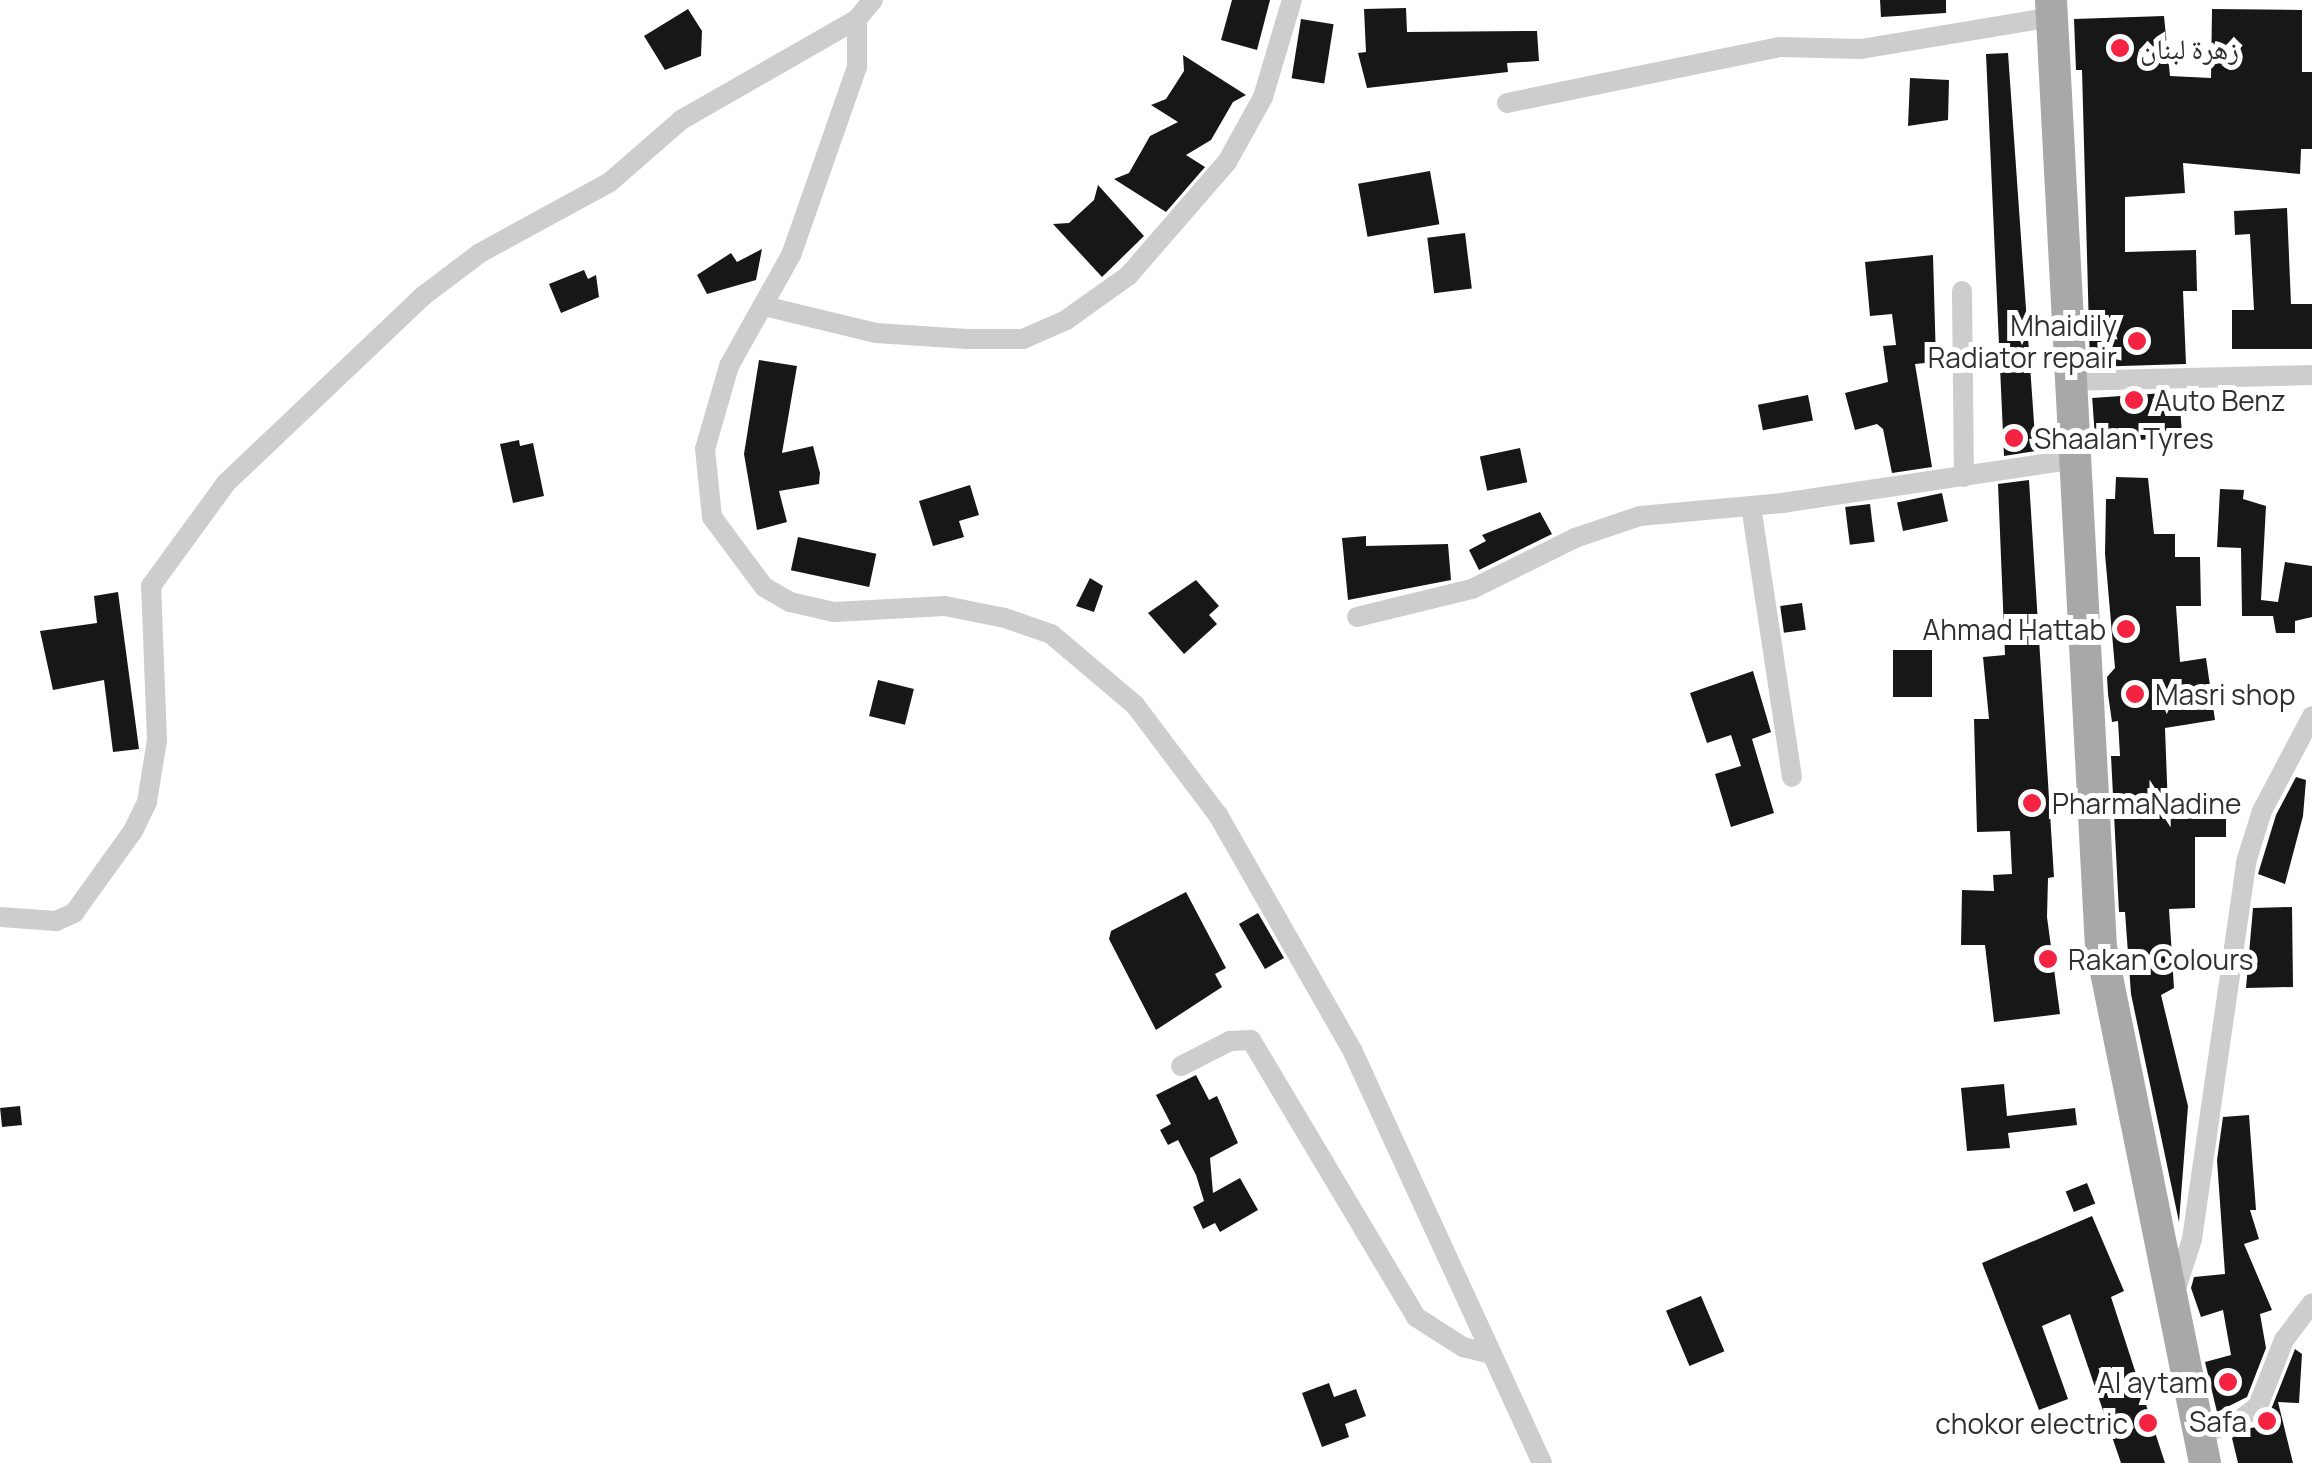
<!DOCTYPE html>
<html>
<head>
<meta charset="utf-8">
<style>
  body { margin:0 }
  #map { position:relative; width:2312px; height:1463px; overflow:hidden; background:#fff; font-family:Manrope,"Noto Naskh Arabic",sans-serif }
  div>[style] { position:absolute }
  .building>* { inset:0; background:#171717; transform-origin:0 0 }
  .street>* { height:20px; margin:-10px; padding:0 10px; transform-origin:10px; border-radius:10px; background:#cdcdcd }
  .primary>* { height:32px; margin:-16px; padding:0 16px; transform-origin:16px; border-radius:16px; background:#a8a8a8 }
  .dots>* { width:28px; height:28px; translate:-50% -50%; box-sizing:border-box; border:5px solid #fff; border-radius:50% }
  span { translate:-50% -50%; white-space:nowrap; text-align:center; line-height:1.15; -webkit-text-stroke:10px #fff; paint-order:stroke }
  .poi-label { font-size:28px; color:#303030 }
  .left { translate:0 -50%; text-align:left }
  .right { translate:-100% -50%; text-align:right }
</style>
</head>
<body>
<div id="map">
  <div class="building">
    <i style="clip-path:polygon(1232px 0,1270px 0,1257px 50px,1221px 40px)"></i>
    <i style="clip-path:polygon(1880px 0,1946px 0,1946px 13px,1881px 17px)"></i>
    <i style="clip-path:polygon(1406px 8px,1407px 32px,1537px 31px,1539px 61px,1507px 63px,1508px 72px,1367px 88px,1358px 53px,1366px 52px,1364px 9px)"></i>
    <i style="clip-path:polygon(688px 9px,702px 31px,701px 56px,665px 70px,644px 36px)"></i>
    <i style="clip-path:polygon(2212px 9px,2302px 10px,2302px 72px,2312px 72px,2312px 149px,2301px 149px,2300px 174px,2183px 163px,2185px 193px,2125px 197px,2125px 252px,2196px 250px,2197px 291px,2183px 291px,2186px 364px,2090px 367px,2082px 70px,2076px 70px,2074px 19px,2164px 16px,2170px 76px,2211px 78px)"></i>
    <i style="left:1301px;top:19px;width:33px;height:60px;rotate:9deg"></i>
    <i style="clip-path:polygon(2008px 53px,2036px 451px,2004px 456px,1986px 54px)"></i>
    <i style="clip-path:polygon(1183px 55px,1246px 95px,1233px 102px,1211px 140px,1186px 155px,1205px 167px,1166px 212px,1114px 179px,1129px 173px,1150px 136px,1178px 122px,1151px 105px,1166px 99px,1184px 71px)"></i>
    <i style="clip-path:polygon(1910px 78px,1949px 80px,1948px 120px,1908px 126px)"></i>
    <i style="left:1430px;top:171px;width:54px;height:73px;rotate:80deg"></i>
    <i style="clip-path:polygon(1098px 185px,1144px 236px,1102px 277px,1053px 224px,1069px 223px,1094px 200px)"></i>
    <i style="clip-path:polygon(2287px 208px,2291px 304px,2312px 304px,2312px 349px,2232px 349px,2232px 310px,2254px 310px,2250px 234px,2235px 235px,2234px 211px)"></i>
    <i style="left:1465px;top:233px;width:56px;height:38px;rotate:83deg"></i>
    <i style="clip-path:polygon(762px 249px,756px 280px,707px 294px,697px 275px,731px 253px,737px 262px)"></i>
    <i style="clip-path:polygon(1933px 255px,1936px 362px,1915px 364px,1932px 467px,1892px 473px,1883px 429px,1877px 424px,1855px 430px,1845px 393px,1888px 382px,1883px 346px,1896px 345px,1892px 314px,1870px 316px,1865px 262px)"></i>
    <i style="clip-path:polygon(584px 270px,588px 279px,596px 275px,599px 297px,561px 313px,549px 284px)"></i>
    <i style="clip-path:polygon(759px 360px,797px 366px,782px 453px,813px 446px,820px 473px,819px 484px,779px 491px,787px 522px,757px 530px,744px 454px)"></i>
    <i style="left:2179px;top:392px;width:45px;height:87px;rotate:86deg"></i>
    <i style="left:1808px;top:395px;width:26px;height:51px;rotate:79deg"></i>
    <i style="clip-path:polygon(519px 440px,520px 446px,533px 443px,544px 496px,513px 503px,500px 444px)"></i>
    <i style="left:1520px;top:448px;width:35px;height:41px;rotate:78deg"></i>
    <i style="clip-path:polygon(2116px 477px,2148px 478px,2154px 534px,2175px 534px,2175px 557px,2200px 557px,2201px 606px,2176px 606px,2180px 662px,2206px 658px,2215px 720px,2165px 728px,2168px 809px,2226px 808px,2226px 837px,2195px 837px,2195px 908px,2169px 909px,2174px 988px,2161px 995px,2188px 1106px,2179px 1222px,2131px 994px,2125px 912px,2119px 912px,2111px 756px,2120px 756px,2118px 721px,2112px 722px,2108px 694px,2107px 677px,2115px 668px,2105px 554px,2106px 499px,2115px 499px)"></i>
    <i style="clip-path:polygon(2029px 480px,2054px 877px,2048px 878px,2047px 917px,2060px 1014px,1994px 1022px,1985px 945px,1961px 945px,1962px 890px,1994px 891px,1993px 875px,2012px 874px,2010px 831px,1977px 832px,1974px 719px,1989px 719px,1983px 657px,2005px 655px,1998px 484px)"></i>
    <i style="clip-path:polygon(970px 485px,979px 515px,959px 521px,964px 537px,933px 546px,919px 501px)"></i>
    <i style="clip-path:polygon(2220px 489px,2244px 490px,2243px 499px,2266px 506px,2261px 600px,2278px 602px,2285px 562px,2312px 566px,2312px 617px,2295px 621px,2295px 633px,2276px 633px,2273px 616px,2242px 616px,2241px 548px,2217px 547px)"></i>
    <i style="left:1942px;top:493px;width:29px;height:46px;rotate:78deg"></i>
    <i style="left:1870px;top:504px;width:38px;height:25px;rotate:83deg"></i>
    <i style="clip-path:polygon(1540px 512px,1552px 534px,1479px 570px,1469px 550px,1486px 541px,1482px 535px)"></i>
    <i style="clip-path:polygon(1366px 536px,1366px 546px,1448px 544px,1451px 580px,1348px 600px,1342px 538px)"></i>
    <i style="left:798px;top:537px;width:80px;height:34px;rotate:12deg"></i>
    <i style="clip-path:polygon(1090px 578px,1103px 586px,1094px 612px,1076px 606px)"></i>
    <i style="clip-path:polygon(1196px 580px,1219px 606px,1209px 615px,1217px 624px,1184px 654px,1148px 613px)"></i>
    <i style="clip-path:polygon(118px 592px,139px 749px,113px 752px,104px 680px,53px 690px,40px 631px,97px 623px,94px 596px)"></i>
    <i style="left:1802px;top:603px;width:27px;height:22px;rotate:82deg"></i>
    <i style="left:1932px;top:650px;width:47px;height:39px;rotate:90deg"></i>
    <i style="clip-path:polygon(1753px 671px,1771px 732px,1752px 739px,1774px 813px,1731px 827px,1715px 774px,1741px 766px,1731px 735px,1707px 743px,1690px 693px)"></i>
    <i style="left:878px;top:680px;width:37px;height:37px;rotate:14deg"></i>
    <i style="clip-path:polygon(2296px 777px,2306px 780px,2303px 816px,2285px 884px,2258px 874px,2276px 815px)"></i>
    <i style="clip-path:polygon(1186px 892px,1226px 968px,1215px 974px,1222px 987px,1156px 1030px,1109px 939px,1111px 931px)"></i>
    <i style="clip-path:polygon(2292px 907px,2293px 987px,2246px 988px,2253px 908px)"></i>
    <i style="left:1258px;top:913px;width:52px;height:22px;rotate:60deg"></i>
    <i style="clip-path:polygon(1196px 1075px,1209px 1100px,1217px 1096px,1238px 1143px,1210px 1158px,1213px 1193px,1240px 1178px,1258px 1210px,1220px 1232px,1215px 1223px,1203px 1229px,1193px 1207px,1204px 1201px,1196px 1175px,1178px 1140px,1168px 1145px,1160px 1130px,1171px 1124px,1156px 1095px)"></i>
    <i style="clip-path:polygon(2004px 1084px,2007px 1116px,2075px 1108px,2077px 1125px,2008px 1133px,2010px 1148px,1967px 1151px,1961px 1088px)"></i>
    <i style="left:20px;top:1106px;width:19px;height:20px;rotate:84deg"></i>
    <i style="clip-path:polygon(2249px 1115px,2256px 1210px,2250px 1210px,2259px 1239px,2244px 1244px,2272px 1310px,2260px 1314px,2266px 1348px,2247px 1397px,2217px 1412px,2205px 1362px,2231px 1355px,2223px 1310px,2201px 1317px,2191px 1288px,2194px 1277px,2225px 1274px,2217px 1160px,2223px 1117px)"></i>
    <i style="left:2087px;top:1183px;width:22px;height:23px;rotate:68deg"></i>
    <i style="clip-path:polygon(2092px 1216px,2124px 1291px,2111px 1297px,2165px 1463px,2121px 1463px,2070px 1314px,2042px 1326px,2068px 1399px,2039px 1410px,1982px 1263px)"></i>
    <i style="left:1701px;top:1296px;width:60px;height:38px;rotate:67deg"></i>
    <i style="clip-path:polygon(2295px 1349px,2302px 1354px,2299px 1403px,2278px 1402px,2293px 1463px,2238px 1463px,2232px 1438px,2270px 1412px)"></i>
    <i style="clip-path:polygon(1329px 1383px,1334px 1397px,1356px 1389px,1366px 1416px,1345px 1424px,1349px 1437px,1322px 1447px,1302px 1393px)"></i>
  </div>
  <div class="street">
    <i style="left:873px;top:0;width:25px;rotate:130deg"></i>
    <i style="left:857px;top:19px;width:48px;rotate:90deg"></i>
    <i style="left:857px;top:67px;width:199px;rotate:109.3deg"></i>
    <i style="left:791px;top:255px;width:127px;rotate:119.2deg"></i>
    <i style="left:729px;top:366px;width:86px;rotate:106.1deg"></i>
    <i style="left:705px;top:449px;width:68px;rotate:84.1deg"></i>
    <i style="left:712px;top:517px;width:87px;rotate:53.4deg"></i>
    <i style="left:764px;top:587px;width:30px;rotate:30deg"></i>
    <i style="left:790px;top:602px;width:45px;rotate:12.8deg"></i>
    <i style="left:834px;top:612px;width:111px;rotate:-3.1deg"></i>
    <i style="left:945px;top:606px;width:61px;rotate:11.3deg"></i>
    <i style="left:1005px;top:618px;width:49px;rotate:19.2deg"></i>
    <i style="left:1051px;top:634px;width:110px;rotate:40.2deg"></i>
    <i style="left:1135px;top:705px;width:138px;rotate:53deg"></i>
    <i style="left:1218px;top:815px;width:273px;rotate:60.3deg"></i>
    <i style="left:1353px;top:1052px;width:452px;rotate:65.3deg"></i>
    <i style="left:1507px;top:103px;width:279px;rotate:-11.6deg"></i>
    <i style="left:1780px;top:47px;width:81px;rotate:1.4deg"></i>
    <i style="left:1861px;top:49px;width:194px;rotate:-9.5deg"></i>
    <i style="left:1962px;top:291px;width:186px;rotate:89.4deg"></i>
    <i style="left:764px;top:306px;width:115px;rotate:13.6deg"></i>
    <i style="left:876px;top:333px;width:91px;rotate:3.8deg"></i>
    <i style="left:967px;top:339px;width:56px"></i>
    <i style="left:1023px;top:339px;width:47px;rotate:-23.8deg"></i>
    <i style="left:1066px;top:320px;width:77px;rotate:-35.5deg"></i>
    <i style="left:1129px;top:275px;width:150px;rotate:-49.1deg"></i>
    <i style="left:1227px;top:162px;width:74px;rotate:-61deg"></i>
    <i style="left:1263px;top:97px;width:101px;rotate:-73.4deg"></i>
    <i style="left:2068px;top:381px;width:244px;rotate:-1.4deg"></i>
    <i style="left:1751px;top:506px;width:274px;rotate:81.4deg"></i>
    <i style="left:1357px;top:617px;width:118px;rotate:-13.7deg"></i>
    <i style="left:1472px;top:589px;width:115px;rotate:-26.3deg"></i>
    <i style="left:1575px;top:538px;width:69px;rotate:-18.7deg"></i>
    <i style="left:1640px;top:516px;width:143px;rotate:-5.2deg"></i>
    <i style="left:1782px;top:503px;width:296px;rotate:-8.5deg"></i>
    <i style="left:0;top:917px;width:56px;rotate:4.1deg"></i>
    <i style="left:56px;top:921px;width:20px;rotate:-24deg"></i>
    <i style="left:74px;top:913px;width:101px;rotate:-54.3deg"></i>
    <i style="left:133px;top:831px;width:32px;rotate:-64deg"></i>
    <i style="left:147px;top:802px;width:63px;rotate:-80.8deg"></i>
    <i style="left:157px;top:740px;width:154px;rotate:-92.2deg"></i>
    <i style="left:151px;top:586px;width:127px;rotate:-53.9deg"></i>
    <i style="left:226px;top:483px;width:272px;rotate:-43.5deg"></i>
    <i style="left:423px;top:296px;width:71px;rotate:-37deg"></i>
    <i style="left:480px;top:253px;width:148px;rotate:-28.6deg"></i>
    <i style="left:610px;top:182px;width:94px;rotate:-41.1deg"></i>
    <i style="left:681px;top:120px;width:203px;rotate:-29.8deg"></i>
    <i style="left:1181px;top:1066px;width:55px;rotate:-27deg"></i>
    <i style="left:1230px;top:1041px;width:21px;rotate:-3deg"></i>
    <i style="left:1251px;top:1040px;width:322px;rotate:59.2deg"></i>
    <i style="left:1416px;top:1317px;width:56px;rotate:32.6deg"></i>
    <i style="left:1463px;top:1347px;width:29px;rotate:14deg"></i>
    <i style="left:2175px;top:1292px;width:56px;rotate:-72.2deg"></i>
    <i style="left:2192px;top:1239px;width:381px;rotate:-81.8deg"></i>
    <i style="left:2246px;top:862px;width:53px;rotate:-72.6deg"></i>
    <i style="left:2262px;top:811px;width:107px;rotate:-62.2deg"></i>
    <i style="left:2198px;top:1435px;width:45px;rotate:-19.7deg"></i>
    <i style="left:2240px;top:1420px;width:23px;rotate:-38deg"></i>
    <i style="left:2258px;top:1406px;width:71px;rotate:-68.5deg"></i>
    <i style="left:2284px;top:1340px;width:46px;rotate:-52.9deg"></i>
  </div>
  <div class="primary">
    <i style="left:2051px;top:0;width:948px;rotate:86.98deg"></i>
    <i style="left:2101px;top:947px;width:526px;rotate:78.6deg"></i>
  </div>
  <div class="dots">
    <i style="left:2120px;top:48px;background:#f52342"></i>
    <i style="left:2137px;top:341px;background:#f52342"></i>
    <i style="left:2134px;top:400px;background:#f52342"></i>
    <i style="left:2014px;top:438px;background:#f52342"></i>
    <i style="left:2126px;top:629px;background:#f52342"></i>
    <i style="left:2135px;top:694px;background:#f52342"></i>
    <i style="left:2032px;top:803px;background:#f52342"></i>
    <i style="left:2048px;top:959px;background:#f52342"></i>
    <i style="left:2228px;top:1382px;background:#f52342"></i>
    <i style="left:2267px;top:1421px;background:#f52342"></i>
    <i style="left:2148px;top:1423px;background:#f52342"></i>
  </div>
  <div class="poi-label">
    <span class="left" style="left:2140px;top:48px">زهرة لبنان</span>
    <span class="right" style="left:2117px;top:341px">Mhaidily<br>Radiator repair</span>
    <span class="left" style="left:2154px;top:400px">Auto Benz</span>
    <span class="left" style="left:2034px;top:438px">Shaalan Tyres</span>
    <span class="right" style="left:2106px;top:629px">Ahmad Hattab</span>
    <span class="left" style="left:2155px;top:694px">Masri shop</span>
    <span class="left" style="left:2052px;top:803px">PharmaNadine</span>
    <span class="left" style="left:2068px;top:959px">Rakan Colours</span>
    <span class="right" style="left:2208px;top:1382px">Al aytam</span>
    <span class="right" style="left:2247px;top:1421px">Safa</span>
    <span class="right" style="left:2128px;top:1423px">chokor electric</span>
  </div>
</div>
</body>
</html>
